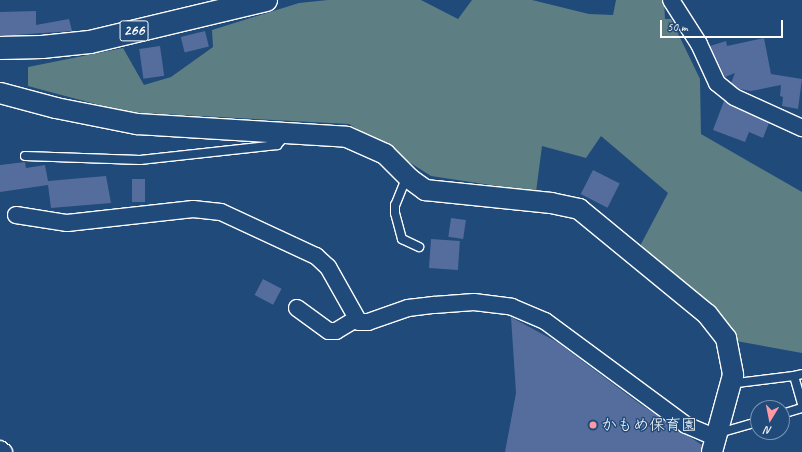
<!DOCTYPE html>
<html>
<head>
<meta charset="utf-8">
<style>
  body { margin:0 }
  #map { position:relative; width:802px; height:452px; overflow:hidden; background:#1f4a7a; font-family:Caveat,"Klee One",sans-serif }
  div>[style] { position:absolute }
  .green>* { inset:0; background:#5d7f83 }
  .building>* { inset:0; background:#546d9d; transform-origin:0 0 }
  .roads { filter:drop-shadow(1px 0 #fff) drop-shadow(-1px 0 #fff) drop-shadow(0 1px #fff) drop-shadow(0 -1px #fff) }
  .service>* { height:8px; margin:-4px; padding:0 4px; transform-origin:4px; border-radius:4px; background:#1f4a7a }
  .minor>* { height:16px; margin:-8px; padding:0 8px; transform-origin:8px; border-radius:8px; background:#1f4a7a }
  .tertiary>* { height:20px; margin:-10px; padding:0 10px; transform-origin:10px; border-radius:10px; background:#1f4a7a }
  .trunk>* { height:22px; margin:-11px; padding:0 11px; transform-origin:11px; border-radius:11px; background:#1f4a7a }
  .dots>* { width:11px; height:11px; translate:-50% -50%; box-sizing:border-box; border:2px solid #1f4a7a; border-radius:50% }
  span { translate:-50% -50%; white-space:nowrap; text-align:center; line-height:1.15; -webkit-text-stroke:3px #1f4a7a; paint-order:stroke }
  .shield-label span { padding:1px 3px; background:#1f4a7a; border:1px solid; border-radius:3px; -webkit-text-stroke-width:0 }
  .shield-label { font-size:15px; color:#fff; font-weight:700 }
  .poi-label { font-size:16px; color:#fff }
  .left { translate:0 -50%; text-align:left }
  .north { position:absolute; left:750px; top:400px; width:40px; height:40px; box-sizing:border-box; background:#1f4a7a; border:1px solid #7992af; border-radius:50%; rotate:190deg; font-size:11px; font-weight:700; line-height:16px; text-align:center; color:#fff }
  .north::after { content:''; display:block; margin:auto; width:14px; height:18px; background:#ff9aa2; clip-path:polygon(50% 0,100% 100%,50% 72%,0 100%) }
  .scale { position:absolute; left:660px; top:20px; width:123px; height:18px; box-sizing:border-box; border:2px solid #fff; border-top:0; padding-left:5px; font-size:12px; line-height:14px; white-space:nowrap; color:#fff; -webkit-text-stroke:3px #1f4a7a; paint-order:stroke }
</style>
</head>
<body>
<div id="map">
  <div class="green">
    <i style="clip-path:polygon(328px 0,421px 0,458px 19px,472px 0,532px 0,589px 14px,613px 15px,616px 0,664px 0,665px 19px,671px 19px,700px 79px,701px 134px,802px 192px,802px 353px,736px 341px,716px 310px,640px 246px,668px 193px,601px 136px,586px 158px,542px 146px,536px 192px,431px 176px,349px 124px,125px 112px,28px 86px,28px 67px,123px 48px,144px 85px,171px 77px,213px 47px,212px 30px,299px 3px)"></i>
  </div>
  <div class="building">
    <i style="clip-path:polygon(36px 11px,36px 25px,69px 19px,72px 31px,0 36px,0 12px)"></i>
    <i style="left:205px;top:31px;width:16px;height:25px;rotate:76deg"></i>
    <i style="clip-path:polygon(764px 38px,771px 74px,802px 79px,798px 109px,782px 106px,783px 97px,780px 96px,781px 85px,751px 91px,739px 89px,731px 83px,735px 73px,725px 77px,710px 46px,726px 41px,727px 46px)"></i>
    <i style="left:160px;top:46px;width:30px;height:21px;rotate:82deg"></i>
    <i style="clip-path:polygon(724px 101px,769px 123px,763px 138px,749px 132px,745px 142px,713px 130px)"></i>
    <i style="clip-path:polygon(25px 162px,26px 168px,45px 165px,48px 181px,106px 176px,111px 203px,51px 208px,48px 185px,0 192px,0 165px)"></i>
    <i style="left:593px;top:170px;width:30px;height:27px;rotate:27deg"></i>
    <i style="left:132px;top:179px;width:13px;height:23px"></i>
    <i style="left:451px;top:218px;width:15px;height:19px;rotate:8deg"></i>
    <i style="left:431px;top:239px;width:29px;height:29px;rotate:4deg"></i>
    <i style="left:263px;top:279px;width:21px;height:18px;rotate:28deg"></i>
    <i style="clip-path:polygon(511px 317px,557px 342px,640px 404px,702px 445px,701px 452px,505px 452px,516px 393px)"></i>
  </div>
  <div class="roads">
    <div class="service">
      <i style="left:25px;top:156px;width:115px;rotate:2deg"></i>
      <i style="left:140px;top:160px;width:138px;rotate:-6.2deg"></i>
      <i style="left:277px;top:145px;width:13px;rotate:-48deg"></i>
      <i style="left:407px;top:176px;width:31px;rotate:112deg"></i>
      <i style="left:395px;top:205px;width:8px;rotate:90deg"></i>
      <i style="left:395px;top:213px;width:27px;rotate:75deg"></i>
      <i style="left:402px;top:239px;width:19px;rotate:25deg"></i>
      <i style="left:794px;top:376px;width:8px;rotate:-14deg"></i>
      <i style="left:737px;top:383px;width:57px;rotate:-7deg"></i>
      <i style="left:794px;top:376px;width:29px;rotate:74deg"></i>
      <i style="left:782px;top:414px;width:21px;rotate:-17deg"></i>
      <i style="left:726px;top:431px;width:33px;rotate:-16deg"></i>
    </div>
    <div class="minor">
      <i style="left:671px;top:0;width:52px;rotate:57.5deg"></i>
      <i style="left:699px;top:44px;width:43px;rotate:65.2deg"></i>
      <i style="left:717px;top:83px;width:22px;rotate:39deg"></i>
      <i style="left:734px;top:97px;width:75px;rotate:24.5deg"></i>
      <i style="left:16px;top:215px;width:52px;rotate:8.9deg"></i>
      <i style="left:67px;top:223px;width:127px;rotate:-6.3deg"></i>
      <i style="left:193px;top:209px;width:28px;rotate:6deg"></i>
      <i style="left:221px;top:212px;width:105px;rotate:24.9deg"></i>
      <i style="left:316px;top:256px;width:16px;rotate:43deg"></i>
      <i style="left:328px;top:267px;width:63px;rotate:60.6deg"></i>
      <i style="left:359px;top:322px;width:9px"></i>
      <i style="left:368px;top:322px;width:42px;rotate:-19.3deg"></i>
      <i style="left:408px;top:308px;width:26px;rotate:-7deg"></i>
      <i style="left:434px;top:305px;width:40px;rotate:-4.3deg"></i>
      <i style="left:474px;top:302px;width:38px;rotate:7deg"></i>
      <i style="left:512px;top:307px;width:36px;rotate:23deg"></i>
      <i style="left:545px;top:321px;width:175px;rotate:36.4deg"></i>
      <i style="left:686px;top:425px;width:33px;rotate:23deg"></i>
      <i style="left:297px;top:308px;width:39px;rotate:36deg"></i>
      <i style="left:329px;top:331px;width:7px"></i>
      <i style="left:336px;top:331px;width:23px;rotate:-31deg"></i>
      <i style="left:0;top:449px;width:5px;rotate:37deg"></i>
    </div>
    <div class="tertiary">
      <i style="left:0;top:93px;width:58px;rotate:15deg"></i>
      <i style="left:56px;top:108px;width:83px;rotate:11.2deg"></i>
      <i style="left:137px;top:124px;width:210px;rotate:3.5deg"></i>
      <i style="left:347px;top:137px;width:42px;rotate:24.1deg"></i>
      <i style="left:385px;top:154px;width:35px;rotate:45deg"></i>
      <i style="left:410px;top:179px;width:19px;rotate:36deg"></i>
      <i style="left:425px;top:190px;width:127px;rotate:5.9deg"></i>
      <i style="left:551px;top:203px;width:29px;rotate:12deg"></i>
      <i style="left:579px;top:209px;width:166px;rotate:39.4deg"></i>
      <i style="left:707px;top:314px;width:31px;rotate:52deg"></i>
      <i style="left:726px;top:338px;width:38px;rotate:79deg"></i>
      <i style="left:733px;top:375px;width:80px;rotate:105.3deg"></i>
    </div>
    <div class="trunk">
      <i style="left:0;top:48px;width:42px;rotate:-1.4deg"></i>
      <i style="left:42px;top:47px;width:48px;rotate:-5.9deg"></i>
      <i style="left:90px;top:42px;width:181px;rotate:-13.4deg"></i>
    </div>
  </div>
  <div class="dots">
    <i style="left:593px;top:425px;background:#ff9aa2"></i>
  </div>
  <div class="shield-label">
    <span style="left:134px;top:31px">266</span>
  </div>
  <div class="poi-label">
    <span class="left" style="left:601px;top:425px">かもめ保育園</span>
  </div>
  <div class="north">N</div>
  <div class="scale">50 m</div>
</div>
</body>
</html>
